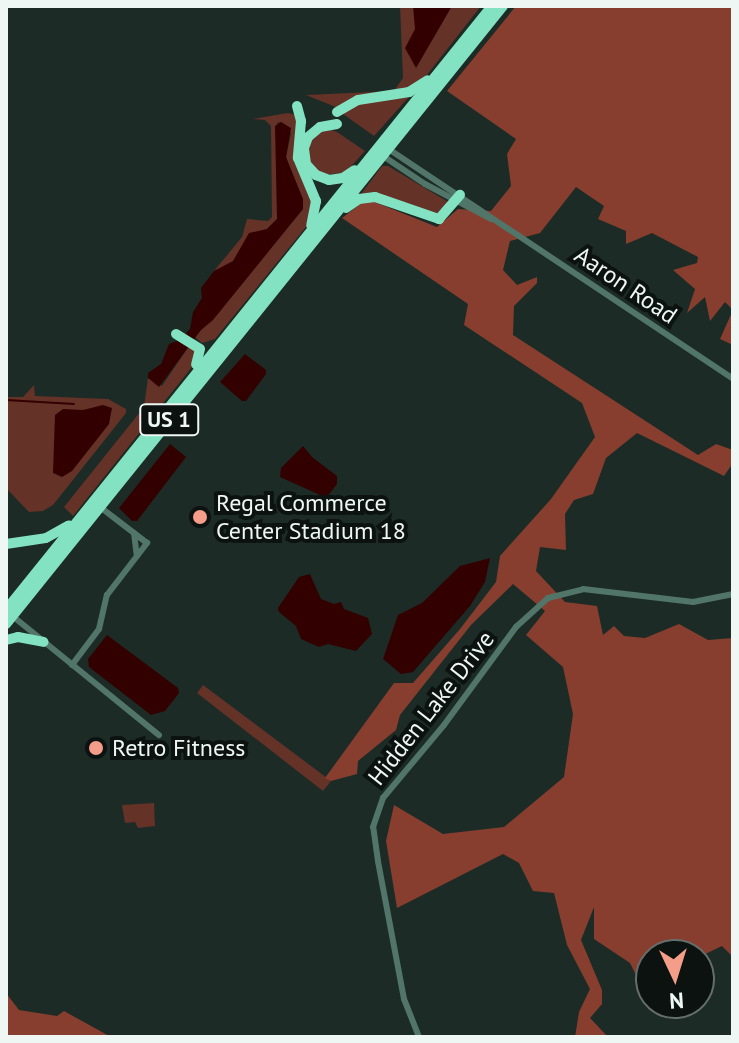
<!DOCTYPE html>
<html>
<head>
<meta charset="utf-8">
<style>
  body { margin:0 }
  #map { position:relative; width:739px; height:1043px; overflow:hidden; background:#1c2b26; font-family:"PT Sans",sans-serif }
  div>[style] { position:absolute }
  .green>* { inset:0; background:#643227 }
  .forest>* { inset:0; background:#873e2e }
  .water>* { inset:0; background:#300 }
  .stream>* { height:2px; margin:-1px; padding:0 1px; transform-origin:1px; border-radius:1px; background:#300 }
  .minor>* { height:6px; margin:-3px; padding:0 3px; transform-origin:3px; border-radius:3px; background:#517568 }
  .highway>* { height:10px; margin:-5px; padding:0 5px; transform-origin:5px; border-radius:5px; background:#82e2c1 }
  .dots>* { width:22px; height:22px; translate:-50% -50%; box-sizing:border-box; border:4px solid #0c1210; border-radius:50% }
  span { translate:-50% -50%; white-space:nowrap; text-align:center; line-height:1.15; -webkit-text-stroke:8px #0c1210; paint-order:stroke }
  .shield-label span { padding:2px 6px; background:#0c1210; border:2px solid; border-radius:6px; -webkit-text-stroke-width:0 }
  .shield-label { font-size:22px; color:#eef7f3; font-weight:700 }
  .street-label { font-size:24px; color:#eef7f3 }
  .poi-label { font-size:24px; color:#eef7f3 }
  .left { translate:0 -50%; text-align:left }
  .frame { position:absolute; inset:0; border:8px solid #eef7f3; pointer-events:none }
  .north { position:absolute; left:635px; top:939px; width:80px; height:80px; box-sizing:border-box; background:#0c1210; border:2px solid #666e6b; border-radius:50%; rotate:176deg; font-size:22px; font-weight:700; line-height:32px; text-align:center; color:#eef7f3 }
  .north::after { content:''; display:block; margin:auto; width:28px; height:36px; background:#f49e89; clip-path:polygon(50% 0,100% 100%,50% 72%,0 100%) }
</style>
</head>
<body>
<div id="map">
  <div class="green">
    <i style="clip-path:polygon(400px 6px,481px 6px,423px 80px,413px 87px,398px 92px,356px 98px,338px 108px,306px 95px,394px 91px,403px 78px)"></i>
    <i style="clip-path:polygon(409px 97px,374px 136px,343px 114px,358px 103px)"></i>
    <i style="clip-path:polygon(288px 113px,296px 115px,314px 208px,310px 222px,215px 339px,202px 343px,195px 337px,303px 209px,286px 157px,291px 133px,281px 122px,277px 123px,277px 219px,228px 267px,214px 271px,242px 237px,247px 219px,268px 221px,272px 217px,271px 126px,265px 120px,253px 119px)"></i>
    <i style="clip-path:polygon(325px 128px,337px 132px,365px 151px,345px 173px,321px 175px,310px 165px,309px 143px)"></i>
    <i style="clip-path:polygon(382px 166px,388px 166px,450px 203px,435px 216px,361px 194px)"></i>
    <i style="clip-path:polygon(189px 346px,198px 352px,196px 362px,73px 516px,64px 507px,144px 407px,148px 378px,162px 386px)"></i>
    <i style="clip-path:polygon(34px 385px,35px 396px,108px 399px,126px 409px,126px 413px,53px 505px,43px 511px,29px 512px,6px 488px,6px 397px,23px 397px)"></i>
    <i style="clip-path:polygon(203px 685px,331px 781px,323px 791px,197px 693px)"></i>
    <i style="clip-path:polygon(154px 803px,155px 826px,138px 828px,135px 822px,125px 823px,122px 805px)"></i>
  </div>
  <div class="forest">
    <i style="clip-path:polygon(516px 6px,733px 6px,733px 345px,720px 339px,733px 310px,725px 302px,710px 321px,705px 297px,687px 313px,695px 289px,673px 270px,697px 263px,698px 257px,652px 233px,626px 244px,626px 231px,598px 219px,604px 206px,576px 187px,540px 233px,510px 241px,503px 270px,517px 285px,537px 277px,537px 283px,514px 306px,513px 335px,698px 455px,716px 444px,733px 450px,733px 463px,724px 476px,637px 433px,606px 458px,593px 494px,574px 500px,565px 514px,566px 550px,540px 547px,536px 571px,565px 602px,597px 606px,603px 635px,614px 626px,624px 636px,645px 638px,679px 624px,708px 640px,733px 638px,733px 957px,722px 946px,699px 957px,651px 955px,651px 981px,639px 981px,630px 963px,594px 939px,594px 907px,581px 940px,602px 990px,602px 1004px,590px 1018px,608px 1037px,575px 1037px,579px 1012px,590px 989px,567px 945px,554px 893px,533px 891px,519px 863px,503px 854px,397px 908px,386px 841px,394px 805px,443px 834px,504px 827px,564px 777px,573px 714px,563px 667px,526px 635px,545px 611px,513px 584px,471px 625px,400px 715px,396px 730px,358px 761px,357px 774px,331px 781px,325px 778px,394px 683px,413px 683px,460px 629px,496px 582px,500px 556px,551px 499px,595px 437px,582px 403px,464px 325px,468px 304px,342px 218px,367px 199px,437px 227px,458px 209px,491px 211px,511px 186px,507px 154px,516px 139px,447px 91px)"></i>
    <i style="clip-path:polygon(6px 993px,19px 1010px,57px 1016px,64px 1011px,111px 1037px,6px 1037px)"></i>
  </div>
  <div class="water">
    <i style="clip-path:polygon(413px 6px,452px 6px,416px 68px,405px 48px,415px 29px)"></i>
    <i style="clip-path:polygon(281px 122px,291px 128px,286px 157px,303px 199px,303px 209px,213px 320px,201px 330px,159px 387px,148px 378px,148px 373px,161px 364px,169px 344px,180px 340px,190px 329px,193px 312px,202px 298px,201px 288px,214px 271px,233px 261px,249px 233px,267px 229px,277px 219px,275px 126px)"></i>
    <i style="clip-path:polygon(245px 354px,266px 370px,266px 374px,246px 401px,242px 401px,220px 382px)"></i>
    <i style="clip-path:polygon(103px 405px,112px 408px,109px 424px,72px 471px,62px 477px,53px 473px,55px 415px,63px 409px,83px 410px)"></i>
    <i style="clip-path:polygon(170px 444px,186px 457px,137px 521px,132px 521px,119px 508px)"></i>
    <i style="clip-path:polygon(303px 446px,312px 457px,337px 476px,337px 484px,324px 501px,320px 495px,280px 477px,281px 468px)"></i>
    <i style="clip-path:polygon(490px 558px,485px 582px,470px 606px,413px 672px,401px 674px,383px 659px,398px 615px,422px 603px,460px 566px)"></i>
    <i style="clip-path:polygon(310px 574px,321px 599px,334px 604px,341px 602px,344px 609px,368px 618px,372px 634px,356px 651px,328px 644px,319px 647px,301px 639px,296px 626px,279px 612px,278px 608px,299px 577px)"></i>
    <i style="clip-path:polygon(107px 635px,178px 688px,179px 693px,165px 711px,151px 715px,89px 667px,88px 659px)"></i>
  </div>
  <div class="stream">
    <i style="left:6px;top:400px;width:68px;rotate:3.4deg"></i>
  </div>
  <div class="minor">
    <i style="left:387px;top:148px;width:416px;rotate:33.7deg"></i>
    <i style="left:380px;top:154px;width:54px;rotate:33.7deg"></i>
    <i style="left:425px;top:184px;width:75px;rotate:27.9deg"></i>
    <i style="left:134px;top:533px;width:23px;rotate:83deg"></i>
    <i style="left:10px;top:614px;width:192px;rotate:39.1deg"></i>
    <i style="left:72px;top:665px;width:45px;rotate:-53.1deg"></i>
    <i style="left:99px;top:629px;width:35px;rotate:-77deg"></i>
    <i style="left:107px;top:595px;width:66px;rotate:-52.4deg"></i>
    <i style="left:147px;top:543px;width:59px;rotate:-142.5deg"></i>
    <i style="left:419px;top:1037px;width:41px;rotate:-111.5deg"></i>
    <i style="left:404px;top:999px;width:140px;rotate:-100.7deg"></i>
    <i style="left:378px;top:861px;width:34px;rotate:-98deg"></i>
    <i style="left:373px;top:827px;width:31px;rotate:-71deg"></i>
    <i style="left:383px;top:798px;width:95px;rotate:-50.1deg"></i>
    <i style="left:444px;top:725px;width:122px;rotate:-53.7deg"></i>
    <i style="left:516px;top:627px;width:43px;rotate:-42.2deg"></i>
    <i style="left:548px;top:598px;width:36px;rotate:-14deg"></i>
    <i style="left:583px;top:589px;width:111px;rotate:6.7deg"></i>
    <i style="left:693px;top:602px;width:41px;rotate:-11.3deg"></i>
  </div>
  <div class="highway">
    <i style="left:297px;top:106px;width:16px;rotate:75deg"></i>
    <i style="left:301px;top:121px;width:37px;rotate:95deg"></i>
    <i style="left:298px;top:158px;width:47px;rotate:67.3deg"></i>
    <i style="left:316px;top:201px;width:25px;rotate:101deg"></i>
    <i style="left:337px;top:112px;width:24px;rotate:-30deg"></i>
    <i style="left:358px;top:100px;width:52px;rotate:-8.9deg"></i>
    <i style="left:409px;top:92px;width:22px;rotate:-32deg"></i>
    <i style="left:337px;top:124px;width:17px;rotate:170deg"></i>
    <i style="left:320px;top:127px;width:16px;rotate:140deg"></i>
    <i style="left:308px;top:137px;width:12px;rotate:110deg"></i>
    <i style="left:304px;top:148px;width:16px;rotate:83deg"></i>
    <i style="left:306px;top:164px;width:15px;rotate:48deg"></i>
    <i style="left:316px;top:175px;width:14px;rotate:21deg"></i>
    <i style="left:329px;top:180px;width:14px;rotate:-8deg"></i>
    <i style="left:343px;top:178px;width:14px;rotate:-34deg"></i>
    <i style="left:346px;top:208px;width:16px;rotate:-35deg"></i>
    <i style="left:359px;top:199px;width:16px;rotate:-7deg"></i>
    <i style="left:375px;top:197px;width:68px;rotate:19deg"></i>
    <i style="left:439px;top:219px;width:32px;rotate:-49deg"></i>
    <i style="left:176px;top:334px;width:28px;rotate:32deg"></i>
    <i style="left:200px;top:349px;width:16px;rotate:104deg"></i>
    <i style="left:6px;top:544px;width:40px;rotate:-8.5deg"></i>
    <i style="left:46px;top:538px;width:26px;rotate:-29deg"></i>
    <i style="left:6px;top:610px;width:775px;rotate:-51.18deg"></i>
    <i style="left:6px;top:624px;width:793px;rotate:-51.19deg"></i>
    <i style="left:6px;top:640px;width:12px;rotate:-14deg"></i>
    <i style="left:18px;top:637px;width:26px;rotate:11deg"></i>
  </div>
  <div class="dots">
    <i style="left:200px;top:517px;background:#f49e89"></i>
    <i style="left:96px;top:748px;background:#f49e89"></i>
  </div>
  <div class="shield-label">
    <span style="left:169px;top:420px">US 1</span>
  </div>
  <div class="street-label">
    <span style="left:626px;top:285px;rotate:34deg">Aaron Road</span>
    <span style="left:431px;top:708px;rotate:-52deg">Hidden Lake Drive</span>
  </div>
  <div class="poi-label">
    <span class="left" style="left:216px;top:517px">Regal Commerce<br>Center Stadium 18</span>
    <span class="left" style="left:112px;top:748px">Retro Fitness</span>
  </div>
  <div class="frame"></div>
  <div class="north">N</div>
</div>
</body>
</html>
